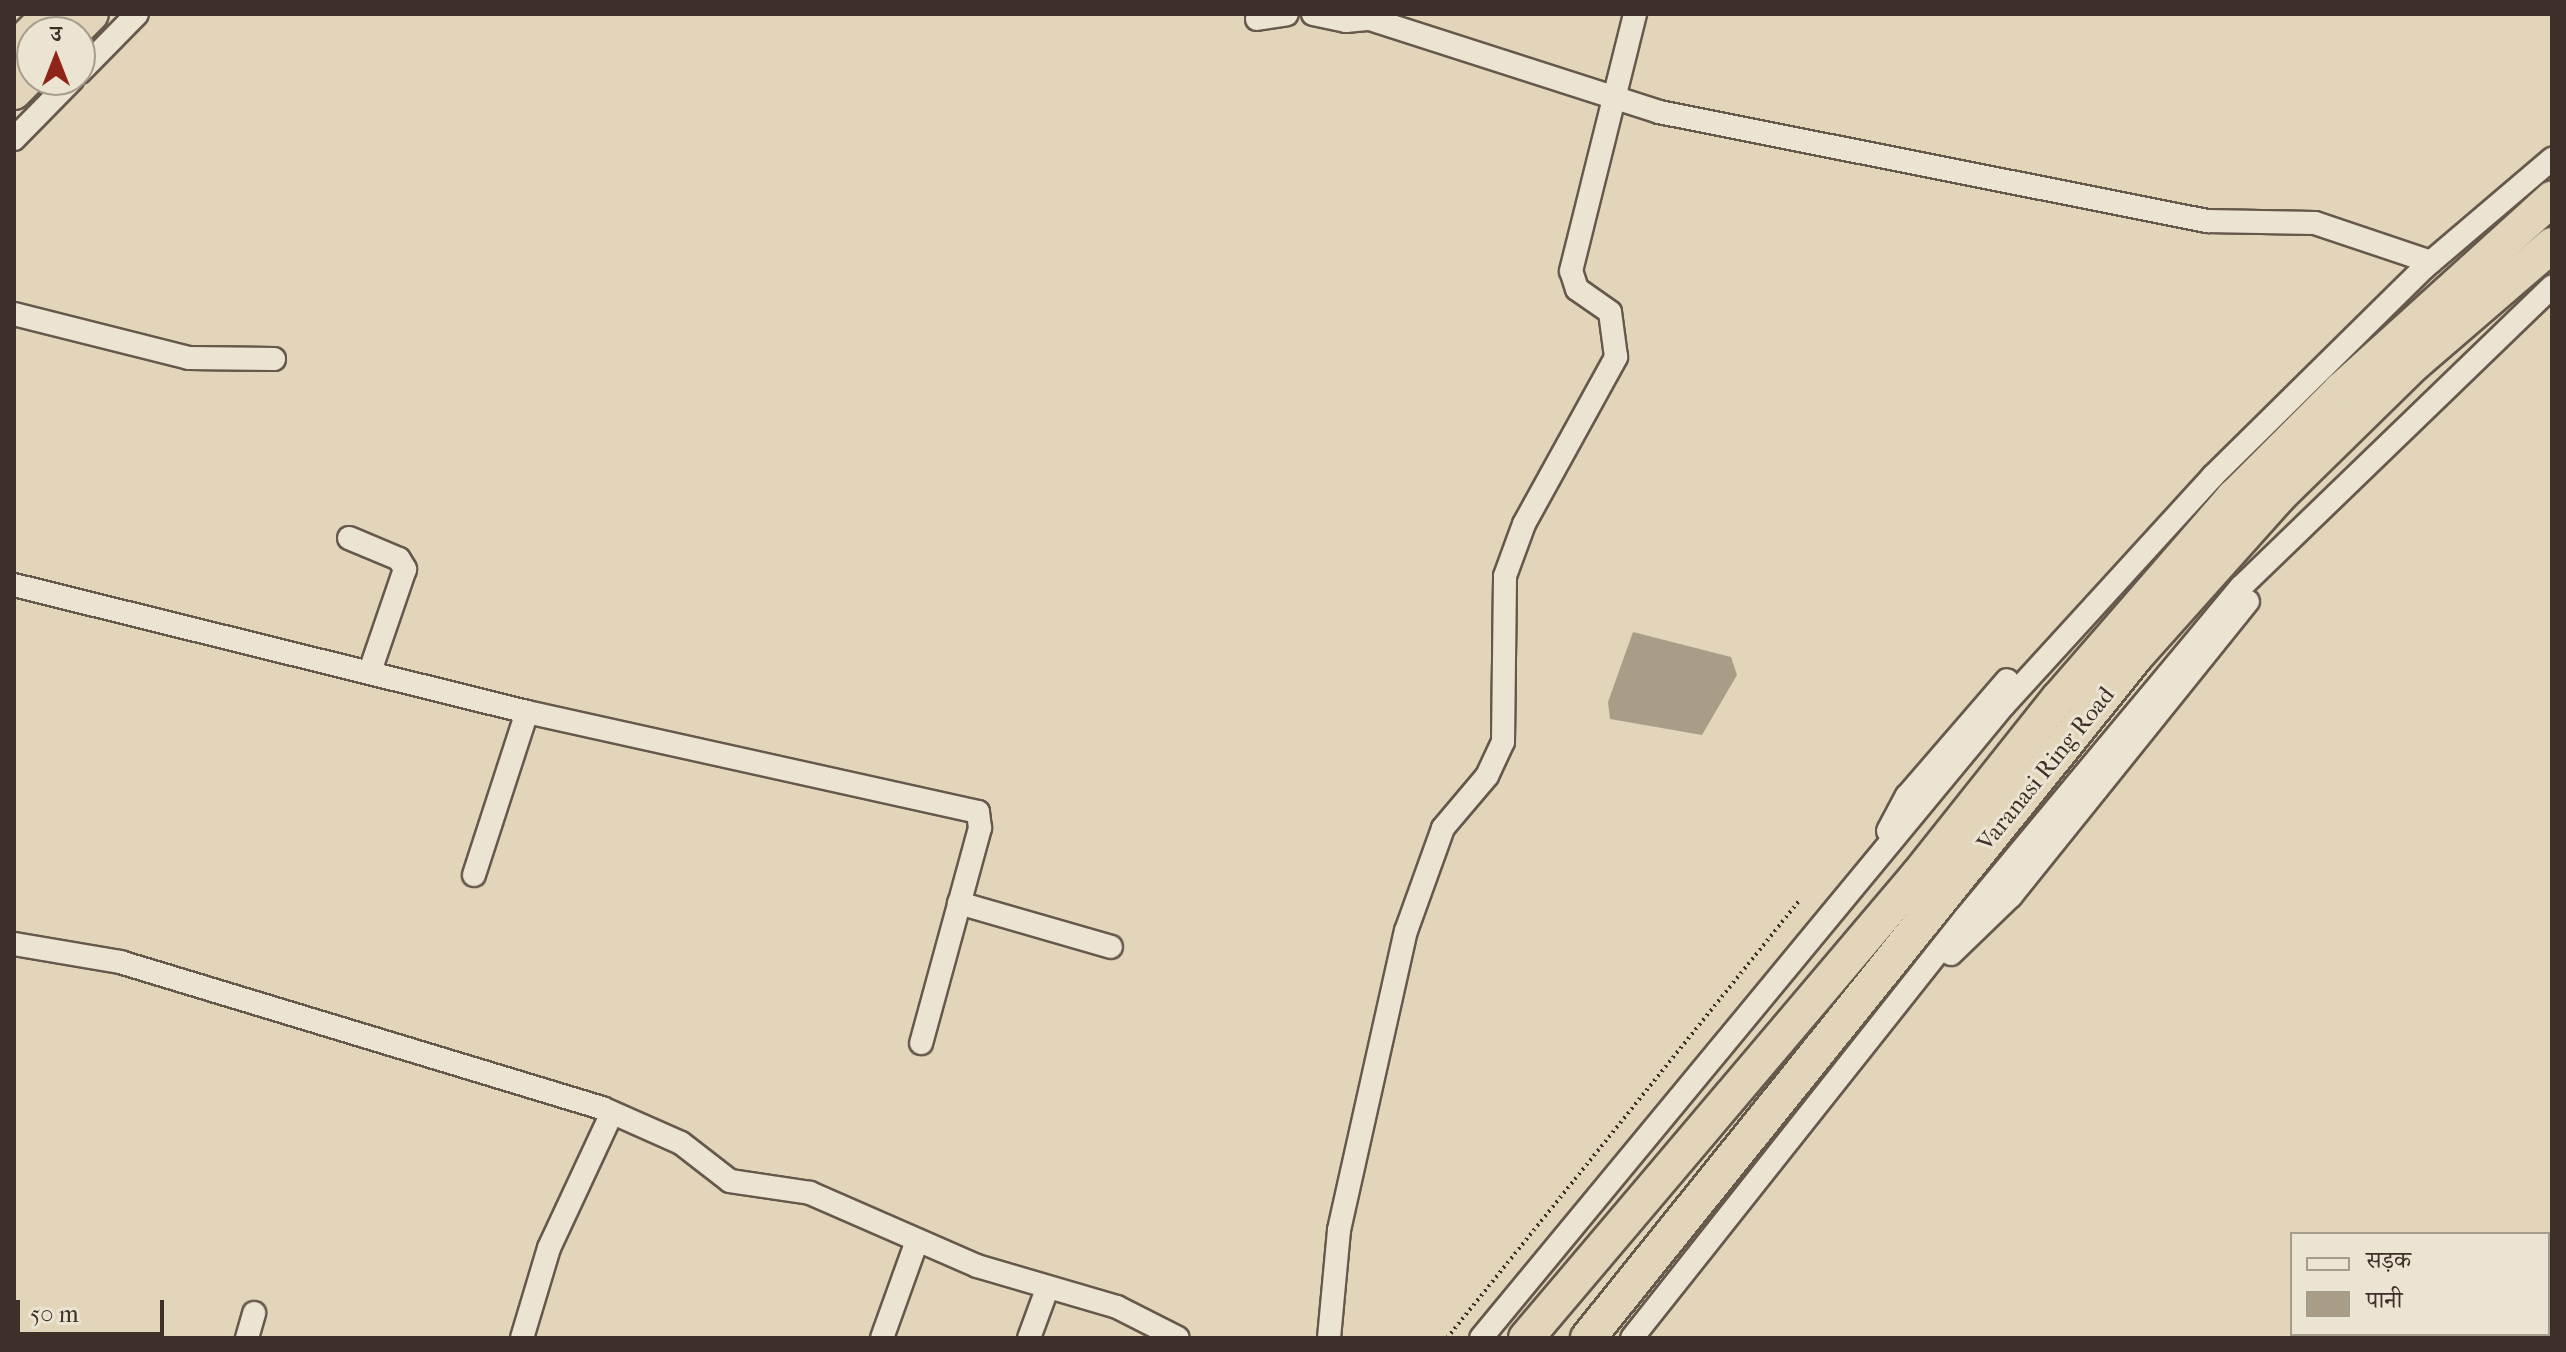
<!DOCTYPE html>
<html>
<head>
<meta charset="utf-8">
<style>
  body { margin:0 }
  #map { position:relative; width:2566px; height:1352px; overflow:hidden; background:#e2d5ba; font-family:"IM FELL French Canon","Noto Serif Devanagari",serif }
  div>[style] { position:absolute }
  .water>* { inset:0; background:#aa9d88 }
  .path>* { height:4px; margin-top:-2px; transform-origin:0; background:repeating-linear-gradient(90deg,#3e2f28 0 2px,transparent 0 6px) }
  .roads { filter:drop-shadow(2px 0 #67584c) drop-shadow(-2px 0 #67584c) drop-shadow(0 2px #67584c) drop-shadow(0 -2px #67584c) }
  .minor>* { height:22px; margin:-11px; padding:0 11px; transform-origin:11px; border-radius:11px; background:#ece4d2 }
  .highway>* { height:34px; margin:-17px; padding:0 17px; transform-origin:17px; border-radius:17px; background:#e2d5ba }
  span { translate:-50% -50%; white-space:nowrap; text-align:center; line-height:1.15; -webkit-text-stroke:6px #ece4d2; paint-order:stroke }
  .street-label { font-size:24px; color:#3e2f28 }
  .frame { position:absolute; inset:0; border:16px solid #3e2f28; pointer-events:none }
  .legend { position:absolute; left:2290px; top:1232px; width:260px; height:104px; box-sizing:border-box; background:#ece4d2; border:2px solid #a69c8e; margin:0; padding:10px 14px; list-style:none; font-size:24px; color:#3e2f28 }
  .legend li { display:flex; align-items:center; gap:16px; height:40px }
  .legend b { width:40px; border:2px solid #a69c8e }
  .north { position:absolute; left:16px; top:16px; width:80px; height:80px; box-sizing:border-box; background:#ece4d2; border:2px solid #a69c8e; border-radius:50%; rotate:0deg; font-size:22px; font-weight:700; line-height:32px; text-align:center; color:#3e2f28 }
  .north::after { content:''; display:block; margin:auto; width:28px; height:36px; background:#8f2418; clip-path:polygon(50% 0,100% 100%,50% 72%,0 100%) }
  .scale { position:absolute; left:16px; top:1300px; width:148px; height:36px; box-sizing:border-box; border:4px solid #3e2f28; border-top:0; padding-left:10px; font-size:24px; line-height:28px; white-space:nowrap; color:#3e2f28; -webkit-text-stroke:6px #ece4d2; paint-order:stroke }
</style>
</head>
<body>
<div id="map">
  <div class="water">
    <i style="clip-path:polygon(1633px 632px,1731px 657px,1737px 675px,1702px 735px,1610px 719px,1608px 702px)"></i>
  </div>
  <div class="path">
    <i style="left:1447px;top:1338px;width:561px;rotate:-51.15deg"></i>
  </div>
  <div class="roads">
    <div class="minor">
      <i style="left:1313px;top:14px;width:34px;rotate:12deg"></i>
      <i style="left:1346px;top:21px;width:24px;rotate:-5deg"></i>
      <i style="left:1370px;top:19px;width:304px;rotate:17.8deg"></i>
      <i style="left:1659px;top:112px;width:559px;rotate:11.25deg"></i>
      <i style="left:2207px;top:221px;width:108px;rotate:1.1deg"></i>
      <i style="left:2315px;top:223px;width:122px;rotate:18.6deg"></i>
      <i style="left:1257px;top:19px;width:30px;rotate:-9deg"></i>
      <i style="left:80px;top:72px;width:81px;rotate:-45.5deg"></i>
      <i style="left:14px;top:139px;width:83px;rotate:-45.5deg"></i>
      <i style="left:14px;top:314px;width:180px;rotate:14.1deg"></i>
      <i style="left:189px;top:358px;width:85px;rotate:0.7deg"></i>
      <i style="left:349px;top:538px;width:54px;rotate:22.8deg"></i>
      <i style="left:399px;top:559px;width:12px;rotate:59deg"></i>
      <i style="left:405px;top:569px;width:108px;rotate:108.9deg"></i>
      <i style="left:14px;top:585px;width:528px;rotate:13.9deg"></i>
      <i style="left:527px;top:712px;width:462px;rotate:12.5deg"></i>
      <i style="left:978px;top:812px;width:16px;rotate:83deg"></i>
      <i style="left:980px;top:828px;width:223px;rotate:105.3deg"></i>
      <i style="left:1888px;top:831px;width:40px;rotate:-62deg"></i>
      <i style="left:1907px;top:796px;width:153px;rotate:-49.2deg"></i>
      <i style="left:474px;top:875px;width:171px;rotate:-72deg"></i>
      <i style="left:959px;top:903px;width:158px;rotate:16.1deg"></i>
      <i style="left:14px;top:944px;width:108px;rotate:9.6deg"></i>
      <i style="left:120px;top:962px;width:504px;rotate:16.85deg"></i>
      <i style="left:602px;top:1108px;width:86px;rotate:23.9deg"></i>
      <i style="left:681px;top:1143px;width:62px;rotate:37.8deg"></i>
      <i style="left:730px;top:1181px;width:81px;rotate:8.5deg"></i>
      <i style="left:810px;top:1193px;width:182px;rotate:23.6deg"></i>
      <i style="left:977px;top:1266px;width:146px;rotate:16.3deg"></i>
      <i style="left:1117px;top:1307px;width:68px;rotate:26.9deg"></i>
      <i style="left:1951px;top:954px;width:83px;rotate:-44deg"></i>
      <i style="left:2011px;top:896px;width:378px;rotate:-51.2deg"></i>
      <i style="left:247px;top:1338px;width:26px;rotate:-74deg"></i>
      <i style="left:522px;top:1338px;width:94px;rotate:-73.3deg"></i>
      <i style="left:549px;top:1248px;width:149px;rotate:-65deg"></i>
      <i style="left:882px;top:1338px;width:103px;rotate:-70.2deg"></i>
      <i style="left:1029px;top:1338px;width:52px;rotate:-69.8deg"></i>
      <i style="left:1329px;top:1338px;width:108px;rotate:-84.7deg"></i>
      <i style="left:1339px;top:1230px;width:306px;rotate:-77.4deg"></i>
      <i style="left:1406px;top:931px;width:109px;rotate:-70.2deg"></i>
      <i style="left:1443px;top:828px;width:68px;rotate:-49.8deg"></i>
      <i style="left:1487px;top:776px;width:38px;rotate:-65deg"></i>
      <i style="left:1503px;top:742px;width:166px;rotate:-89.3deg"></i>
      <i style="left:1505px;top:576px;width:55px;rotate:-69.9deg"></i>
      <i style="left:1524px;top:524px;width:191px;rotate:-61.1deg"></i>
      <i style="left:1616px;top:357px;width:45px;rotate:-97.6deg"></i>
      <i style="left:1610px;top:312px;width:40px;rotate:-145.1deg"></i>
      <i style="left:1577px;top:289px;width:19px;rotate:-108deg"></i>
      <i style="left:1571px;top:271px;width:265px;rotate:-76deg"></i>
      <i style="left:1481px;top:1338px;width:821px;rotate:-50.44deg"></i>
      <i style="left:2004px;top:705px;width:310px;rotate:-47.6deg"></i>
      <i style="left:2213px;top:476px;width:298px;rotate:-44.6deg"></i>
      <i style="left:2425px;top:267px;width:167px;rotate:-40.4deg"></i>
      <i style="left:1632px;top:1338px;width:536px;rotate:-51.59deg"></i>
      <i style="left:1965px;top:918px;width:432px;rotate:-50.2deg"></i>
      <i style="left:2242px;top:586px;width:431px;rotate:-44deg"></i>
    </div>
    <div class="highway">
      <i style="left:73px;top:32px;width:25px;rotate:-45deg"></i>
      <i style="left:14px;top:50px;width:51px;rotate:-45deg"></i>
      <i style="left:14px;top:92px;width:25px;rotate:-45deg"></i>
      <i style="left:1526px;top:1338px;width:607px;rotate:-49.75deg"></i>
      <i style="left:1918px;top:875px;width:226px;rotate:-51.5deg"></i>
      <i style="left:2059px;top:698px;width:267px;rotate:-49deg"></i>
      <i style="left:2234px;top:497px;width:151px;rotate:-45deg"></i>
      <i style="left:2341px;top:390px;width:285px;rotate:-42.2deg"></i>
      <i style="left:1588px;top:1338px;width:876px;rotate:-51.21deg"></i>
      <i style="left:2137px;top:655px;width:213px;rotate:-48.2deg"></i>
      <i style="left:2279px;top:496px;width:190px;rotate:-44.4deg"></i>
      <i style="left:2415px;top:363px;width:181px;rotate:-40.7deg"></i>
    </div>
  </div>
  <div class="street-label">
    <span style="left:2046px;top:769px;rotate:-51deg">Varanasi Ring Road</span>
  </div>
  <div class="frame"></div>
  <ul class="legend">
  <li><b style="height:10px;background:#ece4d2"></b>सड़क</li>
  <li><b style="height:22px;background:#aa9d88"></b>पानी</li>
  </ul>
  <div class="north">उ</div>
  <div class="scale">50 m</div>
</div>
</body>
</html>
